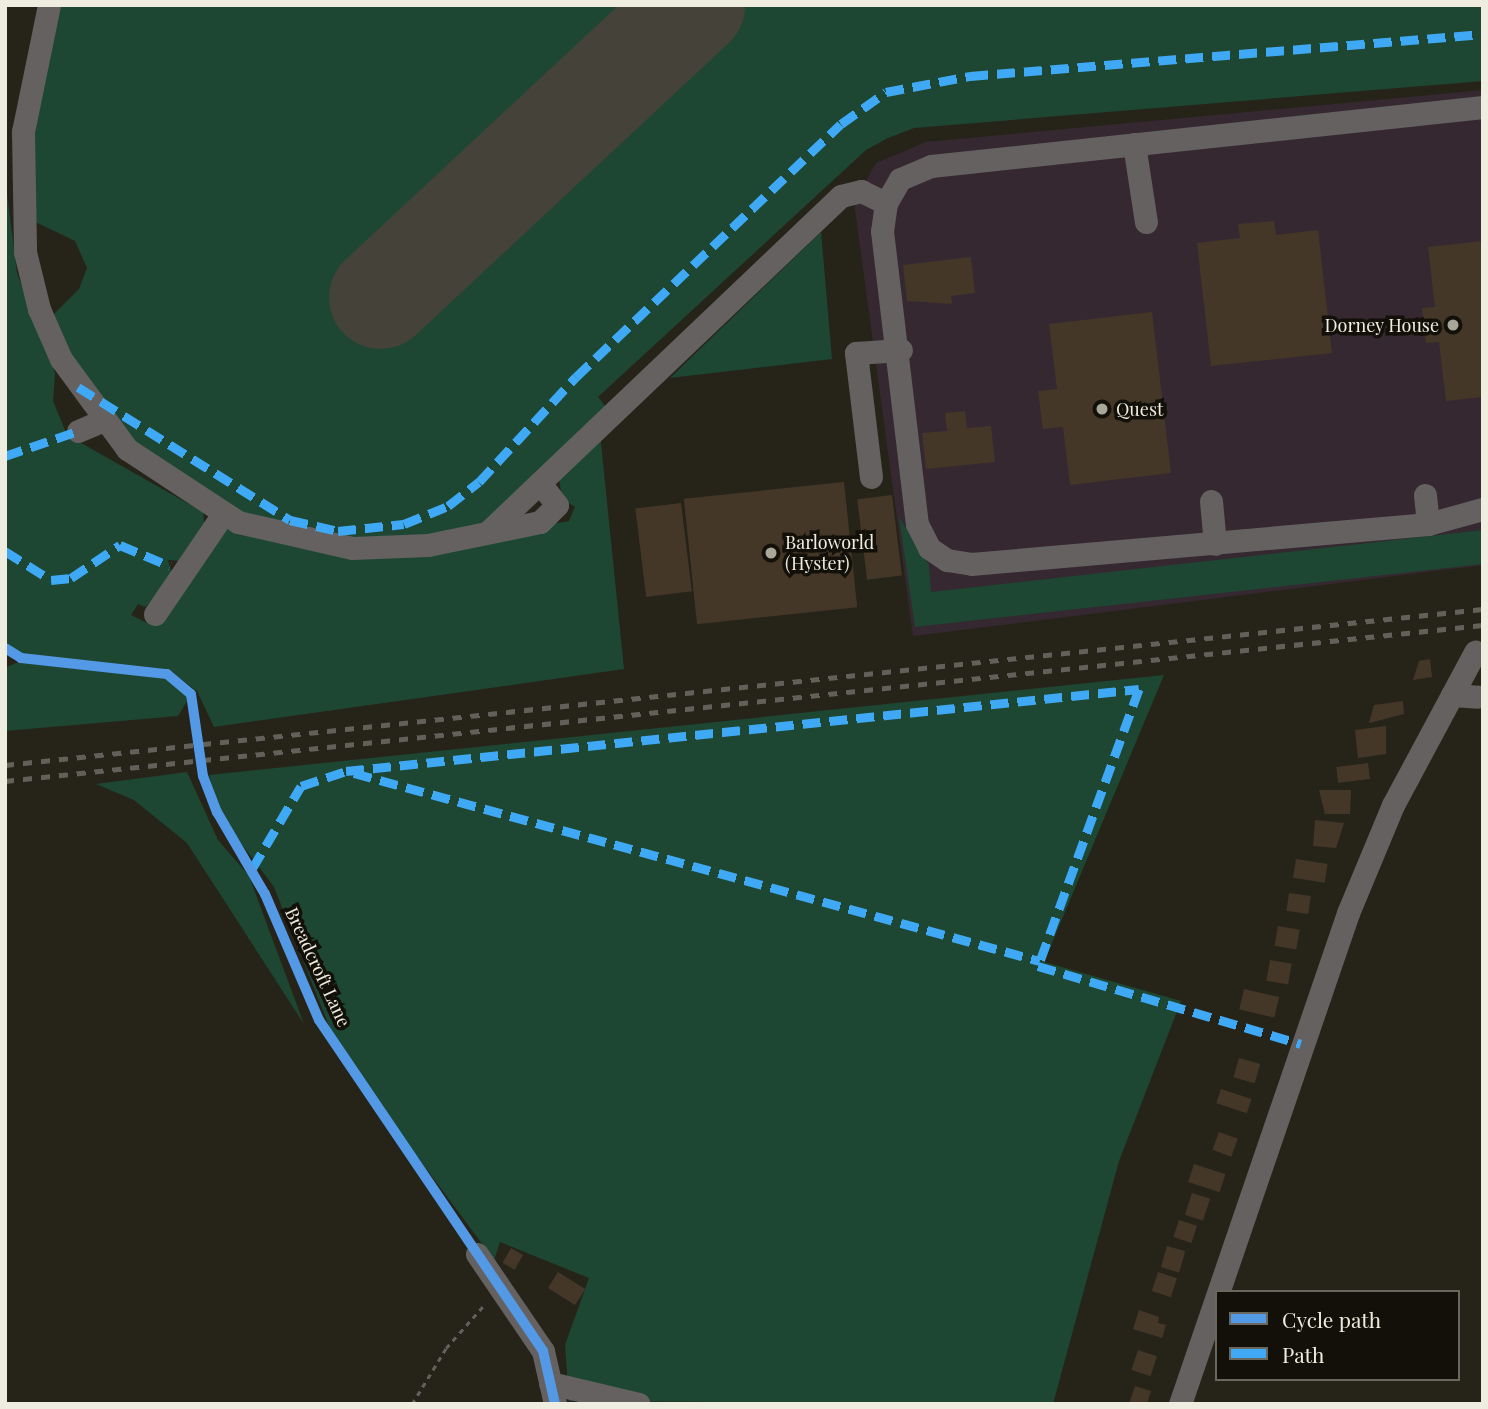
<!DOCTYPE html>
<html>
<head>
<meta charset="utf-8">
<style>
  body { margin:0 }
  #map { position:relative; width:1488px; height:1409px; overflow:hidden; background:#262419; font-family:"Playfair Display",serif }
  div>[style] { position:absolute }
  .commercial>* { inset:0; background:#352831 }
  .green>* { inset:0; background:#1d4733 }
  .runway>* { height:103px; margin:-51.5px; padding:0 51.5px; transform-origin:51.5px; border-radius:51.5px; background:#444239 }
  .building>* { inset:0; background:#443728; transform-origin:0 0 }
  .path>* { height:2.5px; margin-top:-1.25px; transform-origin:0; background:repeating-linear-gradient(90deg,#63615e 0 5px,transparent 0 10px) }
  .minor>* { height:23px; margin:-11.5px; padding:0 11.5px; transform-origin:11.5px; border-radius:11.5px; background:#646160 }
  .rail>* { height:4.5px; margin-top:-2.25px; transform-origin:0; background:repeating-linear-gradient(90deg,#626059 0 9px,transparent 0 18px) }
  .quiet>* { height:9px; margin-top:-4.5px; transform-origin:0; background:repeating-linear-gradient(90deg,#3fa9f5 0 18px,transparent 0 27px) }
  .cycleway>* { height:10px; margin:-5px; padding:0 5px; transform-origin:5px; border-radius:5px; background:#5399e6 }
  .dots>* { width:19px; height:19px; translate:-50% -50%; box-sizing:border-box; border:4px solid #121008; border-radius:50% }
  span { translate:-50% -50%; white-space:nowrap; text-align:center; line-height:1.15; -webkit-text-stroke:7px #121008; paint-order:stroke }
  .poi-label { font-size:18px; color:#efece0 }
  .right { translate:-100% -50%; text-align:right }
  .left { translate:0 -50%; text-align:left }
  .street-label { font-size:18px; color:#efece0 }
  .frame { position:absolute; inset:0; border:7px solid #efece0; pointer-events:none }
  .legend { position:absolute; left:1215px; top:1290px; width:245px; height:91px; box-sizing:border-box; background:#121008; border:2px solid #6a685e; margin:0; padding:9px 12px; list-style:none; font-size:21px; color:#efece0 }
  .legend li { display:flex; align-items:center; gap:14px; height:35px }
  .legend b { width:35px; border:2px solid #6a685e }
</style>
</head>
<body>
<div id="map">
  <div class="commercial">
    <i style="clip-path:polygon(1483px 90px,1483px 565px,913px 636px,854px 202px,876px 163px,926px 142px)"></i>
  </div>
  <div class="green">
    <i style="clip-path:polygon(54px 5px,1483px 5px,1483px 81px,914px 128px,888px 138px,866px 150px,598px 397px,606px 407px,481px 527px,370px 545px,253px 523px,131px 446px,48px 320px,79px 289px,87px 268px,75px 241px,29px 219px,28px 174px)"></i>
    <i style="clip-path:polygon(5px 178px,17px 273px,55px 373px,53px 401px,67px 435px,203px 512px,205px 528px,180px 561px,168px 560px,172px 574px,155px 598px,145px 607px,138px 604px,131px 615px,147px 623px,167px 616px,214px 537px,232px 525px,305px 549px,387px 553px,569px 521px,575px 507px,562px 498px,559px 479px,600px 433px,624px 669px,214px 727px,197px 691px,169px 670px,24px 657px,5px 642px)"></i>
    <i style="clip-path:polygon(821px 232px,832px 359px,670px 378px)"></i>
    <i style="clip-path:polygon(899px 517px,929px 565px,931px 592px,1483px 530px,1483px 564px,915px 627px)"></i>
    <i style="clip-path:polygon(18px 662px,144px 671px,165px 677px,190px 696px,178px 716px,5px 731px,5px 668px)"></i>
    <i style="clip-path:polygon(1164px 675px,1044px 962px,1181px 1001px,1119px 1161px,1053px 1404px,569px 1401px,565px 1345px,589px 1278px,500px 1242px,494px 1260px,339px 1051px,274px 887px,220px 815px,209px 775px)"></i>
    <i style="clip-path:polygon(187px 772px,218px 840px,249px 876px,304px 1024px,187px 843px,134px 800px,96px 784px)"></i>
  </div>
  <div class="runway">
    <i style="left:380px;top:297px;width:428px;rotate:-43deg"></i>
  </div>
  <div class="building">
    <i style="clip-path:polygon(1274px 221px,1276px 235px,1318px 230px,1332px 353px,1211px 366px,1197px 243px,1240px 238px,1238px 224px)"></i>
    <i style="clip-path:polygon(1483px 241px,1483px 397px,1446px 401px,1439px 342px,1426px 343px,1422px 308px,1435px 307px,1428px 247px)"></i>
    <i style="clip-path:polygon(971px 257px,975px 293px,951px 296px,952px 304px,907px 301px,903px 265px)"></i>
    <i style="clip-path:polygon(1152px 312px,1171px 473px,1070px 485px,1063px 427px,1043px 429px,1038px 391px,1057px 389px,1049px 324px)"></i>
    <i style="clip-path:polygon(965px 411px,967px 428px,991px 426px,995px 462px,926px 469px,922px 433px,947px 431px,945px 413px)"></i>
    <i style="left:844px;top:482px;width:126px;height:161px;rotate:84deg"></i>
    <i style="left:892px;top:495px;width:81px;height:35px;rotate:83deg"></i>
    <i style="left:681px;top:503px;width:89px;height:46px;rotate:83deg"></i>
    <i style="clip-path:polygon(1430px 659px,1432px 677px,1413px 680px,1419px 661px)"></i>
    <i style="clip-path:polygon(1403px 701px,1404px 714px,1369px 723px,1374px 705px)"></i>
    <i style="clip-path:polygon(1386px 726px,1386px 754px,1358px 758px,1355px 730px)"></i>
    <i style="left:1368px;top:763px;width:16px;height:32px;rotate:83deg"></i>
    <i style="clip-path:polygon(1319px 790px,1351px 790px,1350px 814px,1325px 814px)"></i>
    <i style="clip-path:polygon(1315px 820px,1344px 823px,1336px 848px,1313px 846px)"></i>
    <i style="left:1296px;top:859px;width:32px;height:19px;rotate:9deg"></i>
    <i style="left:1289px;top:893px;width:22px;height:18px;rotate:8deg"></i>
    <i style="left:1278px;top:926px;width:22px;height:20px;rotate:10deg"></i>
    <i style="left:1270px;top:960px;width:22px;height:21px;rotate:10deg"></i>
    <i style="left:1244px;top:989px;width:36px;height:21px;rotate:13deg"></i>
    <i style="left:1239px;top:1058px;width:22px;height:20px;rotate:16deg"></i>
    <i style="left:1221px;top:1089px;width:32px;height:15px;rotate:18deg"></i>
    <i style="left:1219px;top:1132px;width:20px;height:19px;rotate:20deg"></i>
    <i style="left:1194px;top:1164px;width:33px;height:19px;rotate:18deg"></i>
    <i style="left:1192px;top:1193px;width:19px;height:23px;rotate:18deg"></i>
    <i style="left:1179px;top:1220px;width:19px;height:18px;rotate:18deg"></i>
    <i style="left:1167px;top:1246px;width:19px;height:22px;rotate:16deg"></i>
    <i style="left:511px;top:1248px;width:14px;height:17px;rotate:30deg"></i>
    <i style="left:558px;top:1272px;width:32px;height:19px;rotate:32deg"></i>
    <i style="left:1158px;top:1272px;width:20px;height:20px;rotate:18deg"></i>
    <i style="clip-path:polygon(1139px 1310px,1159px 1317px,1158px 1323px,1166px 1325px,1162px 1338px,1133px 1329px)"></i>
    <i style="left:1138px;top:1350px;width:20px;height:21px;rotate:18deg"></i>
    <i style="clip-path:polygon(1135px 1386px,1151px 1391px,1147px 1404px,1129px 1404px)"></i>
  </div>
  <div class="path">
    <i style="left:412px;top:1404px;width:66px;rotate:-58.7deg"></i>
    <i style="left:446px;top:1348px;width:60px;rotate:-48.4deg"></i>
  </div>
  <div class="minor">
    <i style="left:49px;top:5px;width:130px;rotate:101.6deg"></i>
    <i style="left:23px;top:132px;width:120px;rotate:89deg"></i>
    <i style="left:25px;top:252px;width:59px;rotate:76.2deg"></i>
    <i style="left:39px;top:309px;width:55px;rotate:66.3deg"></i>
    <i style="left:61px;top:359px;width:112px;rotate:53.7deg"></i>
    <i style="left:127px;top:449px;width:133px;rotate:33.3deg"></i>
    <i style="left:238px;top:522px;width:117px;rotate:12.8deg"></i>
    <i style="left:352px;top:548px;width:76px;rotate:-2.3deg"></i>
    <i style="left:428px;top:545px;width:114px;rotate:-11.6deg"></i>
    <i style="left:540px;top:522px;width:24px;rotate:-45deg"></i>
    <i style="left:557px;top:505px;width:28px;rotate:-128deg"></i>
    <i style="left:1483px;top:107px;width:555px;rotate:173.9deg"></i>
    <i style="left:931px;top:166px;width:34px;rotate:157deg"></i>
    <i style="left:900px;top:179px;width:28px;rotate:120deg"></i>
    <i style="left:886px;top:203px;width:28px;rotate:98deg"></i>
    <i style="left:882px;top:231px;width:295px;rotate:83.2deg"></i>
    <i style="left:917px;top:524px;width:27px;rotate:63deg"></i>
    <i style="left:929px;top:548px;width:22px;rotate:34deg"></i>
    <i style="left:947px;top:560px;width:24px;rotate:9deg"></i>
    <i style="left:971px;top:564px;width:459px;rotate:-5deg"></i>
    <i style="left:1428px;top:524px;width:57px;rotate:-15.3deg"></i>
    <i style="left:1134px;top:144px;width:79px;rotate:81.3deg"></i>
    <i style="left:78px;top:431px;width:26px;rotate:-23deg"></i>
    <i style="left:871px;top:477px;width:125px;rotate:-96.9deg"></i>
    <i style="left:856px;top:353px;width:45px;rotate:-3.8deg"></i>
    <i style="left:1425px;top:495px;width:29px;rotate:84deg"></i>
    <i style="left:1211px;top:501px;width:43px;rotate:84.7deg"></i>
    <i style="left:488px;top:532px;width:487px;rotate:-43.6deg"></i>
    <i style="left:841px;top:196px;width:21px;rotate:-14deg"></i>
    <i style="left:861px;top:191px;width:28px;rotate:26deg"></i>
    <i style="left:155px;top:614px;width:121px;rotate:-55.8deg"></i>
    <i style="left:1452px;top:695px;width:26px;rotate:4deg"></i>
    <i style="left:477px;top:1254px;width:117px;rotate:55.8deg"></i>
    <i style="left:543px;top:1351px;width:54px;rotate:77.2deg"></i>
    <i style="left:550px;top:1383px;width:91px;rotate:13.3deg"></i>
    <i style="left:1180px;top:1404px;width:519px;rotate:-71.11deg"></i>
    <i style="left:1348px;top:913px;width:117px;rotate:-67.4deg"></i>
    <i style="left:1393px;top:805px;width:174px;rotate:-61.8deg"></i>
  </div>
  <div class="rail">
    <i style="left:5px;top:765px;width:1486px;rotate:-6.03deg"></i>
    <i style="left:5px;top:781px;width:1486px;rotate:-6.03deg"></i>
  </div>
  <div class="quiet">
    <i style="left:78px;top:387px;width:250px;rotate:32.1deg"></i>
    <i style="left:290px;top:520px;width:49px;rotate:12.9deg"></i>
    <i style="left:338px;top:531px;width:66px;rotate:-6.1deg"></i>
    <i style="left:404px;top:524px;width:48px;rotate:-22.2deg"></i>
    <i style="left:448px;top:506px;width:39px;rotate:-38deg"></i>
    <i style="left:479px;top:482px;width:143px;rotate:-47.3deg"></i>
    <i style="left:576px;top:377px;width:366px;rotate:-43.7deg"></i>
    <i style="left:841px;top:124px;width:55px;rotate:-35.4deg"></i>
    <i style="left:886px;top:92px;width:86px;rotate:-10.8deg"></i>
    <i style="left:970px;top:76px;width:515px;rotate:-4.68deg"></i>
    <i style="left:5px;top:456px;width:77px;rotate:-18.9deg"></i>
    <i style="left:5px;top:551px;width:54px;rotate:32.2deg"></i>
    <i style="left:51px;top:580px;width:20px;rotate:-6deg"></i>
    <i style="left:71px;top:578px;width:59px;rotate:-34deg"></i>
    <i style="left:120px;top:545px;width:54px;rotate:22.8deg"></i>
    <i style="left:354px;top:773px;width:711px;rotate:15.33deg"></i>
    <i style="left:252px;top:869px;width:96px;rotate:-59.4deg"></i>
    <i style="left:301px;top:786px;width:47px;rotate:-18.4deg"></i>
    <i style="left:346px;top:771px;width:797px;rotate:-5.9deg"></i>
    <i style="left:1139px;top:689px;width:295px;rotate:110deg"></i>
    <i style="left:1038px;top:966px;width:274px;rotate:16.5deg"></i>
  </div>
  <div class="cycleway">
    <i style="left:5px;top:648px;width:19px;rotate:32deg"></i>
    <i style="left:21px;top:658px;width:147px;rotate:6.3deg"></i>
    <i style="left:167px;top:674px;width:31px;rotate:40deg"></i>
    <i style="left:191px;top:694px;width:83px;rotate:81.7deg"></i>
    <i style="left:203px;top:776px;width:39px;rotate:69deg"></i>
    <i style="left:217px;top:812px;width:95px;rotate:59.7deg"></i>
    <i style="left:265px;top:894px;width:137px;rotate:66.8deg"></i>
    <i style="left:319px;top:1020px;width:400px;rotate:55.9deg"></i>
    <i style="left:543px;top:1351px;width:54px;rotate:77.2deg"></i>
  </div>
  <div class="dots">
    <i style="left:1453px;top:325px;background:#a9a69a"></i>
    <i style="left:1102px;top:409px;background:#a9a69a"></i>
    <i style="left:771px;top:553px;background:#a9a69a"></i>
  </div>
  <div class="poi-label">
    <span class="right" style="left:1439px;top:325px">Dorney House</span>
    <span class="left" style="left:1116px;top:409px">Quest</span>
    <span class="left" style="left:785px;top:553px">Barloworld<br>(Hyster)</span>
  </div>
  <div class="street-label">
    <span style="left:318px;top:967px;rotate:65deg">Breadcroft Lane</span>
  </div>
  <div class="frame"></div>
  <ul class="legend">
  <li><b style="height:9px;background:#5399e6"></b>Cycle path</li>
  <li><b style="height:9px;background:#3fa9f5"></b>Path</li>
  </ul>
</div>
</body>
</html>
